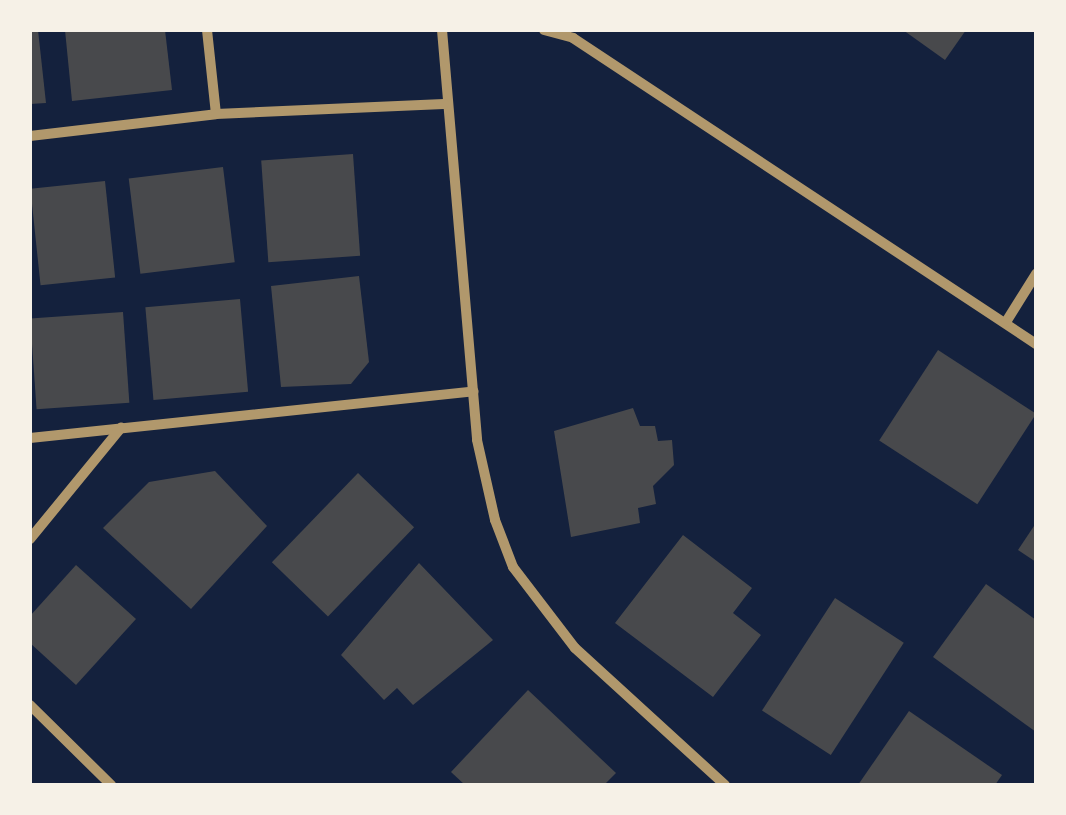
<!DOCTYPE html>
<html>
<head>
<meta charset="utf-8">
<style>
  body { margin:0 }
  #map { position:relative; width:1066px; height:815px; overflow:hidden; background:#14213d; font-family:"PT Sans",sans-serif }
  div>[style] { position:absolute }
  .building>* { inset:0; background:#48494c; transform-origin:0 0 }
  .minor>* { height:10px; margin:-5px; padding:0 5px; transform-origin:5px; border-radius:5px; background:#b1986c }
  span { translate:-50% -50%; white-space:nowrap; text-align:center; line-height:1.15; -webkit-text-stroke:9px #f6f1e7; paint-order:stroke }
  .frame { position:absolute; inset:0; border:32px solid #f6f1e7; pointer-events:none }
</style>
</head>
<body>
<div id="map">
  <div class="building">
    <i style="clip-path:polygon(30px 30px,38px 30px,46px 103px,30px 104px)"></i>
    <i style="clip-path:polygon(65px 30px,165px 30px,172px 90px,72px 101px)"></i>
    <i style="clip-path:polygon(903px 30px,966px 30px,945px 60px)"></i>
    <i style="left:353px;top:154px;width:102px;height:92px;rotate:86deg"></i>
    <i style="left:223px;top:167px;width:96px;height:95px;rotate:83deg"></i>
    <i style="left:105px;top:181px;width:97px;height:75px;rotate:84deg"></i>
    <i style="clip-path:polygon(359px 276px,369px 362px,351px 384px,281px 387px,271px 286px)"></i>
    <i style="left:240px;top:299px;width:93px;height:95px;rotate:85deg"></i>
    <i style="left:123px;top:312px;width:91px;height:93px;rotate:86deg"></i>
    <i style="left:938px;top:350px;width:117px;height:108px;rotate:33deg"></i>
    <i style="clip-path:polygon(633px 408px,640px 426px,655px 426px,658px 441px,672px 440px,674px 465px,653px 486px,656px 504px,638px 508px,640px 523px,571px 537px,554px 431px)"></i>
    <i style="clip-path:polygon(215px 471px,267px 526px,191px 609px,103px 528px,149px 482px)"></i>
    <i style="left:358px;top:473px;width:78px;height:124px;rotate:44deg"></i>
    <i style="clip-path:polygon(1036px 523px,1036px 562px,1018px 550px)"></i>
    <i style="clip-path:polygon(683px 535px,752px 588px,733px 613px,761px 635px,713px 697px,615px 623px)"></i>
    <i style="clip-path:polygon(419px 563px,493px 640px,413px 705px,397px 688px,384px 700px,341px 655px)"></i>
    <i style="clip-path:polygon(76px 565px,136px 619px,76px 685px,30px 643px,30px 616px)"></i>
    <i style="clip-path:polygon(986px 584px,1036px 620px,1036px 732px,933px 657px)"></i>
    <i style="left:835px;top:598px;width:82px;height:134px;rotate:33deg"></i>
    <i style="clip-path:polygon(528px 690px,616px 773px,604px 785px,465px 785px,451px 772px)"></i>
    <i style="clip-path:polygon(909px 711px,1002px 775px,995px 785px,858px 785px)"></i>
  </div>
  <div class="minor">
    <i style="left:207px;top:30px;width:84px;rotate:83.9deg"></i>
    <i style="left:442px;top:30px;width:411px;rotate:85.1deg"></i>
    <i style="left:477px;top:440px;width:82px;rotate:77.3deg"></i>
    <i style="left:495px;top:520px;width:50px;rotate:69deg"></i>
    <i style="left:513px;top:567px;width:102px;rotate:52.6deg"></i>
    <i style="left:575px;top:648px;width:203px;rotate:42.4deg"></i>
    <i style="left:544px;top:30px;width:30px;rotate:15deg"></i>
    <i style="left:573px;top:38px;width:555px;rotate:33.46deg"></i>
    <i style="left:30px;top:136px;width:187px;rotate:-6.7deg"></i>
    <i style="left:216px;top:114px;width:228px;rotate:-2.5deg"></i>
    <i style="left:1006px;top:322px;width:57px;rotate:-58deg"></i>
    <i style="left:30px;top:438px;width:446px;rotate:-6deg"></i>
    <i style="left:30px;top:539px;width:144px;rotate:-50.7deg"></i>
    <i style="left:30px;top:705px;width:114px;rotate:44.6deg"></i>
  </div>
  <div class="frame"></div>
</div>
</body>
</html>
